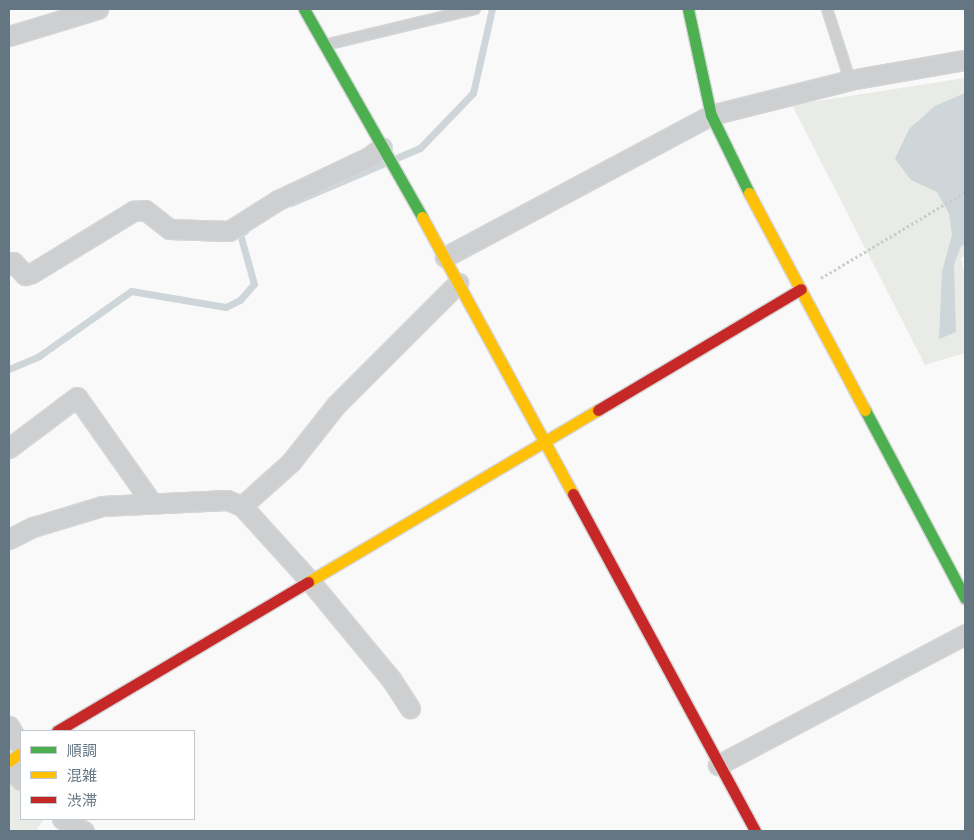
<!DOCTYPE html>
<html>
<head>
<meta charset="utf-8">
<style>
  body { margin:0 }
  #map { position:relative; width:974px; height:840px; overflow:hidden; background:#f9f9f9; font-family:"Exo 2","Noto Sans JP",sans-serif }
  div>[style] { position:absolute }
  .green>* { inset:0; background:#e8ebe6 }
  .water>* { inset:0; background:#ced6d9 }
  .stream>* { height:7px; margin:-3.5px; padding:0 3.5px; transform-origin:3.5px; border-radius:3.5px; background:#ced6d9 }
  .path>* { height:3px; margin-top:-1.5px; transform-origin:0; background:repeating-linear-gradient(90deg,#cbcccd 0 2.5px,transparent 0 5px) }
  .roads { filter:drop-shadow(1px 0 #d5d6d7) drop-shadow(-1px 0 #d5d6d7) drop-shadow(0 1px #d5d6d7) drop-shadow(0 -1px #d5d6d7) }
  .lane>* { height:10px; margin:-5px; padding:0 5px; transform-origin:5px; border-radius:5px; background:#cecfd0 }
  .street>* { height:19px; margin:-9.5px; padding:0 9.5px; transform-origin:9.5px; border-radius:9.5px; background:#cecfd0 }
  .fast>* { height:11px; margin:-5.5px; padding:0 5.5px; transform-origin:5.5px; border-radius:5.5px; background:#4caf50 }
  .slow>* { height:11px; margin:-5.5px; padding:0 5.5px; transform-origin:5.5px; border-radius:5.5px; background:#ffc107 }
  .jam>* { height:11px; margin:-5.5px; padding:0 5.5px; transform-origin:5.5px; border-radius:5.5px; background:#c62828 }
  span { translate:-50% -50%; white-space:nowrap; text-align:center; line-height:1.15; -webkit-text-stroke:5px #fff; paint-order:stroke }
  .frame { position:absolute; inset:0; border:10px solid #657683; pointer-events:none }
  .legend { position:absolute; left:20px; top:730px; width:175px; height:90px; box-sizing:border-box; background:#fff; border:1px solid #c1c8cd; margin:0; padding:6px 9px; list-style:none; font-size:15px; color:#657683 }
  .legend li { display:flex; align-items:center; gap:10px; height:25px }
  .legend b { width:25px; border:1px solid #c1c8cd }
</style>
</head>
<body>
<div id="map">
  <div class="green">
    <i style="clip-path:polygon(965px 78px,965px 256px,961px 258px,965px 278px,965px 353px,925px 365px,792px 105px)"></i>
    <i style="clip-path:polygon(9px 766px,21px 779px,21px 819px,44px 819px,36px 831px,9px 831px)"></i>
  </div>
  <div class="water">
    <i style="clip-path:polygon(965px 93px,965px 245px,961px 246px,954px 265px,956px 332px,939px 339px,942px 272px,952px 235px,949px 214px,937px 192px,911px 180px,895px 159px,909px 129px,935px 106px)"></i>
  </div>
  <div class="stream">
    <i style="left:291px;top:203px;width:140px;rotate:-23.1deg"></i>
    <i style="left:420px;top:148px;width:76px;rotate:-46.1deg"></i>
    <i style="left:473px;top:93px;width:86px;rotate:-77.3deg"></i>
    <i style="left:9px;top:369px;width:33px;rotate:-23deg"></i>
    <i style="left:39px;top:356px;width:113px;rotate:-35.2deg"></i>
    <i style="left:131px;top:291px;width:96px;rotate:9.6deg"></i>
    <i style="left:226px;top:307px;width:16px;rotate:-27deg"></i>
    <i style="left:240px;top:300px;width:21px;rotate:-49deg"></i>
    <i style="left:254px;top:284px;width:52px;rotate:-105.6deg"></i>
    <i style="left:240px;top:234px;width:6px;rotate:-31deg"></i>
  </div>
  <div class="path">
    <i style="left:821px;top:278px;width:168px;rotate:-30.8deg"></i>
  </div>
  <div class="roads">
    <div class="lane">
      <i style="left:827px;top:9px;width:75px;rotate:72.1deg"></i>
      <i style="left:325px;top:45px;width:154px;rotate:-13.5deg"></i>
    </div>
    <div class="street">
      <i style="left:9px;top:36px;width:93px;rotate:-16.9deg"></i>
      <i style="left:445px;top:257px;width:302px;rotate:-28.1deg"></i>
      <i style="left:711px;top:115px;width:143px;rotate:-14.1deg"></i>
      <i style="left:850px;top:80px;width:117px;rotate:-9.9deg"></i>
      <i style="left:9px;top:265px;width:5px;rotate:-37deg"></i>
      <i style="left:13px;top:262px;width:18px;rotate:47deg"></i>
      <i style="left:25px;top:275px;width:7px;rotate:-16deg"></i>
      <i style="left:32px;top:273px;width:119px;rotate:-31.5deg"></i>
      <i style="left:133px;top:211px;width:12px;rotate:-5deg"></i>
      <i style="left:145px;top:210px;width:31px;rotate:38deg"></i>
      <i style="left:169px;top:229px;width:60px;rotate:1.9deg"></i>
      <i style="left:229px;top:231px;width:58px;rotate:-32.3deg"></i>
      <i style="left:278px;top:200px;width:101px;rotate:-25.3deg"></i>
      <i style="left:369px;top:157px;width:16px;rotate:-38deg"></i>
      <i style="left:9px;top:448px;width:85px;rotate:-36.9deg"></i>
      <i style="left:77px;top:397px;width:128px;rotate:54.8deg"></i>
      <i style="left:242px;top:506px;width:66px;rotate:-41.9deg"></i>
      <i style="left:291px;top:462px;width:73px;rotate:-51.7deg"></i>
      <i style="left:336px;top:405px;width:173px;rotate:-45deg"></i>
      <i style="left:9px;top:539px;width:27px;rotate:-27deg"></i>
      <i style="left:33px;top:527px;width:72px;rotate:-16.9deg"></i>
      <i style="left:102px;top:506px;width:125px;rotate:-2.7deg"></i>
      <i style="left:227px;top:500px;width:16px;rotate:22deg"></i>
      <i style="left:242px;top:506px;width:100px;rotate:47.8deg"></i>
      <i style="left:309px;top:580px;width:129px;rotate:50.4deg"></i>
      <i style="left:391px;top:679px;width:35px;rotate:57deg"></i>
      <i style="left:9px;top:726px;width:24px;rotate:60deg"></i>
      <i style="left:718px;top:765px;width:280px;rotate:-27.9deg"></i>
      <i style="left:9px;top:767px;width:18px;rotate:47deg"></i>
      <i style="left:62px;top:819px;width:25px;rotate:29deg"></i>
    </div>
    <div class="fast">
      <i style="left:304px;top:9px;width:239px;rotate:60.4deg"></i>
      <i style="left:688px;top:9px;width:108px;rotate:77.8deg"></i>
      <i style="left:711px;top:115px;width:87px;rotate:64deg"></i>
      <i style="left:865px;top:410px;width:213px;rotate:62deg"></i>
    </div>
    <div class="slow">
      <i style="left:749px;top:193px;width:246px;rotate:61.9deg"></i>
      <i style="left:422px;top:217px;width:315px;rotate:61.4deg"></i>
      <i style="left:308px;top:582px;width:337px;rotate:-30.7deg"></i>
      <i style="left:9px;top:761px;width:14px;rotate:-34deg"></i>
    </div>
    <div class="jam">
      <i style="left:598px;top:410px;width:236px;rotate:-30.8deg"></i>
      <i style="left:573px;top:494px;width:383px;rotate:61.6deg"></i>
      <i style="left:57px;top:731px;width:292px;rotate:-30.7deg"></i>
    </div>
  </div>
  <div class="frame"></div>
  <ul class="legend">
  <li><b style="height:6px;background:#4caf50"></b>順調</li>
  <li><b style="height:6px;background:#ffc107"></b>混雑</li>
  <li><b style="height:6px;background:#c62828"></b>渋滞</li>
  </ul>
</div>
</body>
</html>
